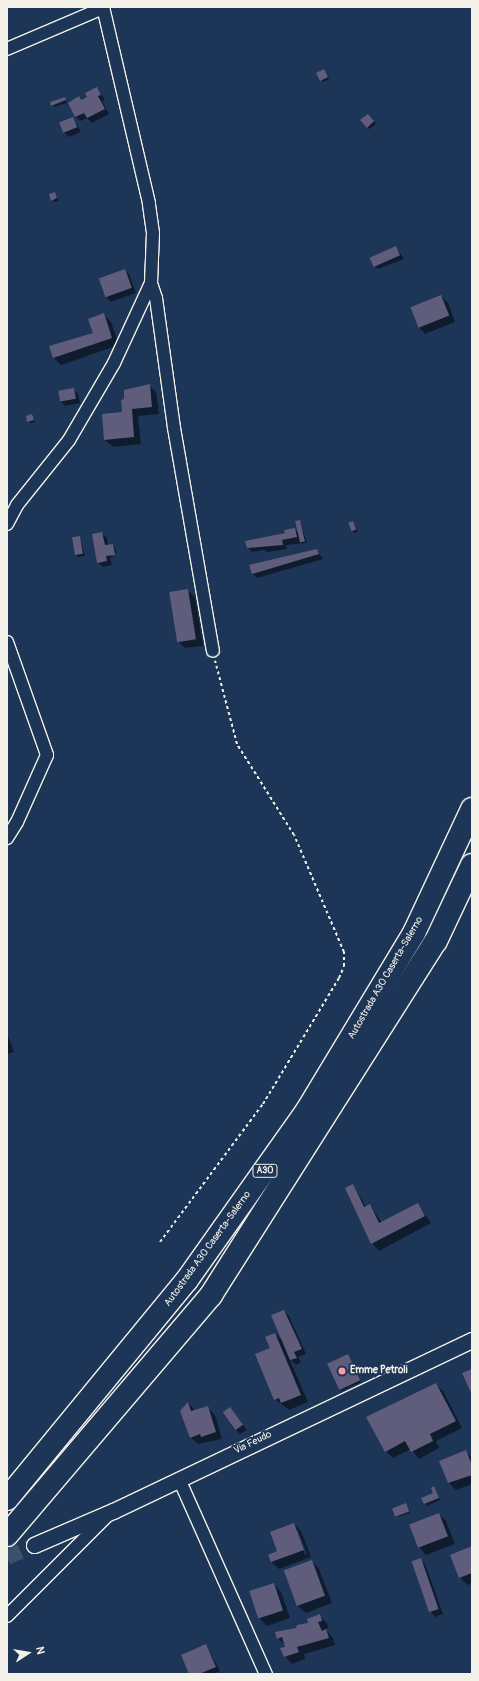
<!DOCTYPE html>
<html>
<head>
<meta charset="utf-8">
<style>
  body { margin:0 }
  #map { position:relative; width:479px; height:1681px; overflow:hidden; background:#1d3557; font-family:Pangolin,sans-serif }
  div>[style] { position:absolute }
  .shadow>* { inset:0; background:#0007 }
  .building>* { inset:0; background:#605d7c; transform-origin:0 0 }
  .tertiary-tunnel>* { height:15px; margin-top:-7.5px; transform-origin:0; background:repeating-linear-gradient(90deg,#3d516d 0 15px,transparent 0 23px) }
  .path>* { height:2px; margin-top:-1px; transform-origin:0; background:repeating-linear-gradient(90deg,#f4f1e8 0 3px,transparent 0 6px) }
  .roads { filter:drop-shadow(1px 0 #f4f1e8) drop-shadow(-1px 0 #f4f1e8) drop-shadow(0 1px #f4f1e8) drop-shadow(0 -1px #f4f1e8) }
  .minor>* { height:12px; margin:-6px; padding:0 6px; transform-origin:6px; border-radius:6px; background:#1d3557 }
  .tertiary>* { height:15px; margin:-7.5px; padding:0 7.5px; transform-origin:7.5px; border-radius:7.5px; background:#1d3557 }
  .motorway>* { height:22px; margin:-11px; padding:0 11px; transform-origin:11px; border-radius:11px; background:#1d3557 }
  .dots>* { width:11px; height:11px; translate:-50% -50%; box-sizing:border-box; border:2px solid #1d3557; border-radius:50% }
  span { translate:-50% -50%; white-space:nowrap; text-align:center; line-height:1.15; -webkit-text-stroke:4px #1d3557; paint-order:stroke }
  .shield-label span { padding:1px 3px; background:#1d3557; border:1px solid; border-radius:3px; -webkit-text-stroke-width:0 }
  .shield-label { font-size:9px; color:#f4f1e8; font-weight:700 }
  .street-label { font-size:10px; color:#f4f1e8 }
  .poi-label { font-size:10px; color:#f4f1e8; font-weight:700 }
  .left { translate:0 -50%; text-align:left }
  .frame { position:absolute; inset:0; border:8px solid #f4f1e8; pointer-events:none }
  .north { position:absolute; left:8px; top:1633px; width:40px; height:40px; -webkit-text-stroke:3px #1d3557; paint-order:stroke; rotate:78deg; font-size:11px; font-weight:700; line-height:16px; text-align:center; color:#f4f1e8 }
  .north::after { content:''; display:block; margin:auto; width:14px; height:18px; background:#f4f1e8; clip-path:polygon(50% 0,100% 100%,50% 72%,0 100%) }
</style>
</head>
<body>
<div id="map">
  <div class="shadow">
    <i style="clip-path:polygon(326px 72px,329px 79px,323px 82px,321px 80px)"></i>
    <i style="clip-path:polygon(97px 88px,105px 100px,102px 101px,109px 114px,92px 123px,87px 118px,80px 121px,76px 117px,79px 98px,82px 100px,88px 97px)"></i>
    <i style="clip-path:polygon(64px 98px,67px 103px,54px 107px,52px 105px)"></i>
    <i style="clip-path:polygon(368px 115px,376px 124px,369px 129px,362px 120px)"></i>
    <i style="clip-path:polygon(73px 118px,81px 132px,69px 137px,64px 132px)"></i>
    <i style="clip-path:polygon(54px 193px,59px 201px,54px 202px,52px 200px)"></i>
    <i style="clip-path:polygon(396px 247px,404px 259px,378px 269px,373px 264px)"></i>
    <i style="clip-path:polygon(124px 270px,129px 274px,136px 293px,111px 302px,106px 297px)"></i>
    <i style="clip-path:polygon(441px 296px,448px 303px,455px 322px,425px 334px,418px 326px)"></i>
    <i style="clip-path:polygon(103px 314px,111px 322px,119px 345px,61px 365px,54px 358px,50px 346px,95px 334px)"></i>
    <i style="clip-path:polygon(149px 385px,156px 392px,159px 414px,138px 416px,141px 444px,113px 447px,105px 440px,103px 415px,123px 413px)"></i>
    <i style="clip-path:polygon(74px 390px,78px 394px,80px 403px,65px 406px,60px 401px)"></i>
    <i style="clip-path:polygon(31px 415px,35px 422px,30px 423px,28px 421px)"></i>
    <i style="clip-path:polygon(300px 521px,307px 543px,286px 545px,287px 549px,267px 552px,264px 550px,252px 552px,248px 548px,294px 529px,299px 533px)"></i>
    <i style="clip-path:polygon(353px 522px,358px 532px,354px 533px,349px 524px)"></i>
    <i style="clip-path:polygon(102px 534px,107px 538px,108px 545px,115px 547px,116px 553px,110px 557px,117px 557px,110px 558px,112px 565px,103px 567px,98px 562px)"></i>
    <i style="clip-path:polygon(80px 537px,85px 556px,78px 557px,76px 555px)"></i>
    <i style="clip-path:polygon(317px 550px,323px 559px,257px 578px,252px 573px)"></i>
    <i style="clip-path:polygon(188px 590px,195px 598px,203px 646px,185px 648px,178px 641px)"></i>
    <i style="clip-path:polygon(7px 1033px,14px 1052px,7px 1054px)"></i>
    <i style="clip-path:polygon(353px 1185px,366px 1207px,370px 1205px,382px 1223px,418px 1204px,431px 1223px,379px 1251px,372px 1243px)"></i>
    <i style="clip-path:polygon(284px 1311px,289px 1316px,306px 1354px,298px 1357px,301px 1362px,296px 1365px,289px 1358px,308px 1402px,289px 1410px,275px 1399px,271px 1349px,275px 1334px,284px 1342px)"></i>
    <i style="clip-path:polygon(348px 1355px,361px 1382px,341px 1391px,339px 1389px)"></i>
    <i style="clip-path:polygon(435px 1384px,443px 1391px,462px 1428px,436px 1441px,439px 1448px,419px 1459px,411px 1449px,393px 1458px,386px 1451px)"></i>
    <i style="clip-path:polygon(188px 1403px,195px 1410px,208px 1408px,215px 1415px,222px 1439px,198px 1444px,190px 1437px)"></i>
    <i style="clip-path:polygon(230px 1409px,247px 1430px,240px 1434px,236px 1430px)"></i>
    <i style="clip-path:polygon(465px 1451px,472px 1458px,472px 1484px,456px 1490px,448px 1482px)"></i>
    <i style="clip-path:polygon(434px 1487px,440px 1500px,427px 1506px,425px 1503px,434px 1494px)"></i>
    <i style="clip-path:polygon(405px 1504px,410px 1513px,397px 1517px,395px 1515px)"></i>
    <i style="clip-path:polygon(439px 1514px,446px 1521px,455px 1544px,426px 1555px,419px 1547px)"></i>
    <i style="clip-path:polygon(evenodd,294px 1524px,301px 1531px,311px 1557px,279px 1569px,272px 1562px,294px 1524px,296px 1531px,298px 1531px,307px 1554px,305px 1555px,296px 1531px)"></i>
    <i style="clip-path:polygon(472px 1547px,472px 1583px,467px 1585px,460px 1577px)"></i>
    <i style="clip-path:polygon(421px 1560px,425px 1564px,443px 1614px,435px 1617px,431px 1612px)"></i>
    <i style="clip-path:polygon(312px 1561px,319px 1569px,332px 1603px,306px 1613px,298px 1606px,286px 1571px)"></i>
    <i style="clip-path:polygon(274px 1584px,281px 1592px,290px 1618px,267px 1626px,260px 1619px,251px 1593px)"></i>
    <i style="clip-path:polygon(319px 1616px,327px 1623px,328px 1628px,325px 1629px,333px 1638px,335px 1645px,304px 1654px,305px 1659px,292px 1664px,285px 1656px,287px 1647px,278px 1638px,309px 1624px)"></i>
    <i style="clip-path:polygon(206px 1645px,220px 1671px,214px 1674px,190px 1674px)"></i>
  </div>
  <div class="building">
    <i style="left:324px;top:69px;width:9px;height:9px;rotate:63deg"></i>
    <i style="clip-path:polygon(97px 87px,101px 95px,98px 96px,105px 109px,87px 118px,84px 113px,75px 117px,68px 103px,79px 96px,81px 100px,87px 97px,85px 93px)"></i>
    <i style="clip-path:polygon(65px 97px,66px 100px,51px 106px,50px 102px)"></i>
    <i style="clip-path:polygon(368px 114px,374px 121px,367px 128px,360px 120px)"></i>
    <i style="left:73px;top:117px;width:11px;height:15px;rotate:68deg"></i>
    <i style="clip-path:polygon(55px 192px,57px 198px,51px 201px,49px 194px)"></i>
    <i style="left:396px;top:246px;width:10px;height:29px;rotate:66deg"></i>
    <i style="left:125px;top:269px;width:20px;height:28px;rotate:70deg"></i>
    <i style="left:441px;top:295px;width:22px;height:33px;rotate:68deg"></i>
    <i style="clip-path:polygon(104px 313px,112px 338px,53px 358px,49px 346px,93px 333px,88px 319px)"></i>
    <i style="clip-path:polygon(150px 384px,152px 407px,132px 409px,134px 437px,104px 440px,102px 414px,122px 412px,121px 400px,124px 399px,124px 390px)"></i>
    <i style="left:74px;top:388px;width:11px;height:16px;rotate:80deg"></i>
    <i style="clip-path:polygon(32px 414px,34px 420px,27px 422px,26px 416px)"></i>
    <i style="left:300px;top:520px;width:22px;height:5px;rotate:77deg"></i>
    <i style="left:353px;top:521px;width:9px;height:5px;rotate:69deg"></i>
    <i style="clip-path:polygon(295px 528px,297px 537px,282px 540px,283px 545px,247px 548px,245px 541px,285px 533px,284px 530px)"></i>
    <i style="clip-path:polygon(102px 532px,105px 545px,113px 544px,115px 555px,106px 556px,107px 561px,97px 563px,92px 534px)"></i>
    <i style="left:80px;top:536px;width:18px;height:8px;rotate:81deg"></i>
    <i style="clip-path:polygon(317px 549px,319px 554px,252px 574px,249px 565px)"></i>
    <i style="left:188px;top:589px;width:51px;height:19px;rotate:81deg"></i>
    <i style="clip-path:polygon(353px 1184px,364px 1207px,370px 1204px,379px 1223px,418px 1203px,425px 1216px,371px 1244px,345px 1188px)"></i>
    <i style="clip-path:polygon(284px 1310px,302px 1349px,294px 1352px,297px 1358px,290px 1360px,271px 1315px)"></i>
    <i style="clip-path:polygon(275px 1333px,301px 1395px,281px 1403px,279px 1398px,274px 1400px,255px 1354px,270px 1348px,265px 1337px)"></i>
    <i style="left:348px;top:1354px;width:29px;height:23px;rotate:65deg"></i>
    <i style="clip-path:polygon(472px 1369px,472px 1395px,462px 1373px)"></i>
    <i style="clip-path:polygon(436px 1383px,456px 1421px,430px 1434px,433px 1441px,411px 1452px,405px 1441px,385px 1452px,366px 1417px)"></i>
    <i style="clip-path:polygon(188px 1402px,191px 1411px,208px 1406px,216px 1432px,201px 1437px,200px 1434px,190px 1438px,180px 1411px)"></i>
    <i style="left:230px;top:1407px;width:22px;height:9px;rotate:54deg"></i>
    <i style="clip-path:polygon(466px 1450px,472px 1465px,472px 1475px,448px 1483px,439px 1461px)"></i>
    <i style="clip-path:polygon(434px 1486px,439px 1498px,424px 1504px,421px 1498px,433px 1493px,431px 1488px)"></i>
    <i style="left:406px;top:1503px;width:9px;height:15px;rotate:69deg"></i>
    <i style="left:439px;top:1513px;width:25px;height:32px;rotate:69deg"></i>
    <i style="clip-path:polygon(294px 1523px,304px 1550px,271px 1562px,268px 1555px,277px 1551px,270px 1532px)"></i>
    <i style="clip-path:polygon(472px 1546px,472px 1573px,459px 1578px,450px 1555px)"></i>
    <i style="left:421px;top:1558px;width:54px;height:10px;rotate:71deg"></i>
    <i style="left:312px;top:1560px;width:38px;height:30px;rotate:70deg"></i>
    <i style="left:274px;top:1583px;width:29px;height:26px;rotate:72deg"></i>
    <i style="clip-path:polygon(320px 1614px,322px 1621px,318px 1622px,322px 1631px,326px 1629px,329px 1638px,297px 1647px,299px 1652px,284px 1657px,280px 1648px,285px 1647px,282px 1637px,277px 1639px,275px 1632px,296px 1628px,297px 1625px,308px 1623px,307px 1619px)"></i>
    <i style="clip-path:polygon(206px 1644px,216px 1667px,199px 1674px,189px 1674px,181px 1655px)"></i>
  </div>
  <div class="tertiary-tunnel">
    <i style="left:7px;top:1557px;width:30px;rotate:-24deg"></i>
  </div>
  <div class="path">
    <i style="left:160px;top:1242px;width:172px;rotate:-53.3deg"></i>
    <i style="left:263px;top:1104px;width:147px;rotate:-58.9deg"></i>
    <i style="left:339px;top:978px;width:13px;rotate:-67deg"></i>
    <i style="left:344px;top:966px;width:14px;rotate:-90deg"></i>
    <i style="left:344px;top:952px;width:127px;rotate:-113.1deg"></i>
    <i style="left:294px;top:835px;width:107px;rotate:-122.1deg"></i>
    <i style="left:237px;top:744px;width:86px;rotate:-104.8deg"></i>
  </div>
  <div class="roads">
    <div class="minor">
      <i style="left:7px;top:49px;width:104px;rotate:-23.1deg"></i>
      <i style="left:151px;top:283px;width:16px;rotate:72deg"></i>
      <i style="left:156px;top:298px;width:131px;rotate:82.1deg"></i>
      <i style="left:174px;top:428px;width:226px;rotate:80.1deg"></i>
      <i style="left:7px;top:524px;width:21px;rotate:-62deg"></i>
      <i style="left:17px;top:505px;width:83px;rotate:-51.3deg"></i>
      <i style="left:69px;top:440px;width:89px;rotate:-59.7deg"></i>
      <i style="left:114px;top:363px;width:88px;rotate:-65.2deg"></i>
      <i style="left:151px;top:283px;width:50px;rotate:-87.7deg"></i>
      <i style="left:153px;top:233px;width:30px;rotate:-98deg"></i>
      <i style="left:149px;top:203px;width:201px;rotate:-103.2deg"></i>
      <i style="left:7px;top:642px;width:120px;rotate:70.5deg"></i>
      <i style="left:47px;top:755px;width:73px;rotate:114.1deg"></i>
      <i style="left:17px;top:822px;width:19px;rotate:122deg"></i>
      <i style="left:179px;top:1479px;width:214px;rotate:66deg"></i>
      <i style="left:7px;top:1616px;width:144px;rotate:-45deg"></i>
    </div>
    <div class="tertiary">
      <i style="left:34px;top:1545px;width:86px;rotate:-23.3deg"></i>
      <i style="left:113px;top:1511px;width:398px;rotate:-25.5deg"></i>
    </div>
    <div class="motorway">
      <i style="left:7px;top:1499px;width:283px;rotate:-50.6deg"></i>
      <i style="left:187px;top:1280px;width:206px;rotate:-54.7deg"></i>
      <i style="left:306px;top:1112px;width:209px;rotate:-58.9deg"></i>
      <i style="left:414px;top:933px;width:137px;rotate:-64.9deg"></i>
      <i style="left:7px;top:1535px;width:315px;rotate:-49.6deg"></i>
      <i style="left:211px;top:1295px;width:419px;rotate:-57.6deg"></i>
      <i style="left:436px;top:941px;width:84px;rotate:-64.7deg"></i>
    </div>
  </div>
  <div class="dots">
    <i style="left:342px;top:1371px;background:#ff9aa2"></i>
  </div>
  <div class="shield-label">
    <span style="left:265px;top:1171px">A30</span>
  </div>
  <div class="street-label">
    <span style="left:386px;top:978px;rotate:-60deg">Autostrada A30 Caserta-Salerno</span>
    <span style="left:208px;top:1249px;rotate:-54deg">Autostrada A30 Caserta-Salerno</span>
    <span style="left:253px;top:1443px;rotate:-26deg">Via Feudo</span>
  </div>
  <div class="poi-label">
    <span class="left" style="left:350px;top:1371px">Emme Petroli</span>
  </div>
  <div class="frame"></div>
  <div class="north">N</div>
</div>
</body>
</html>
